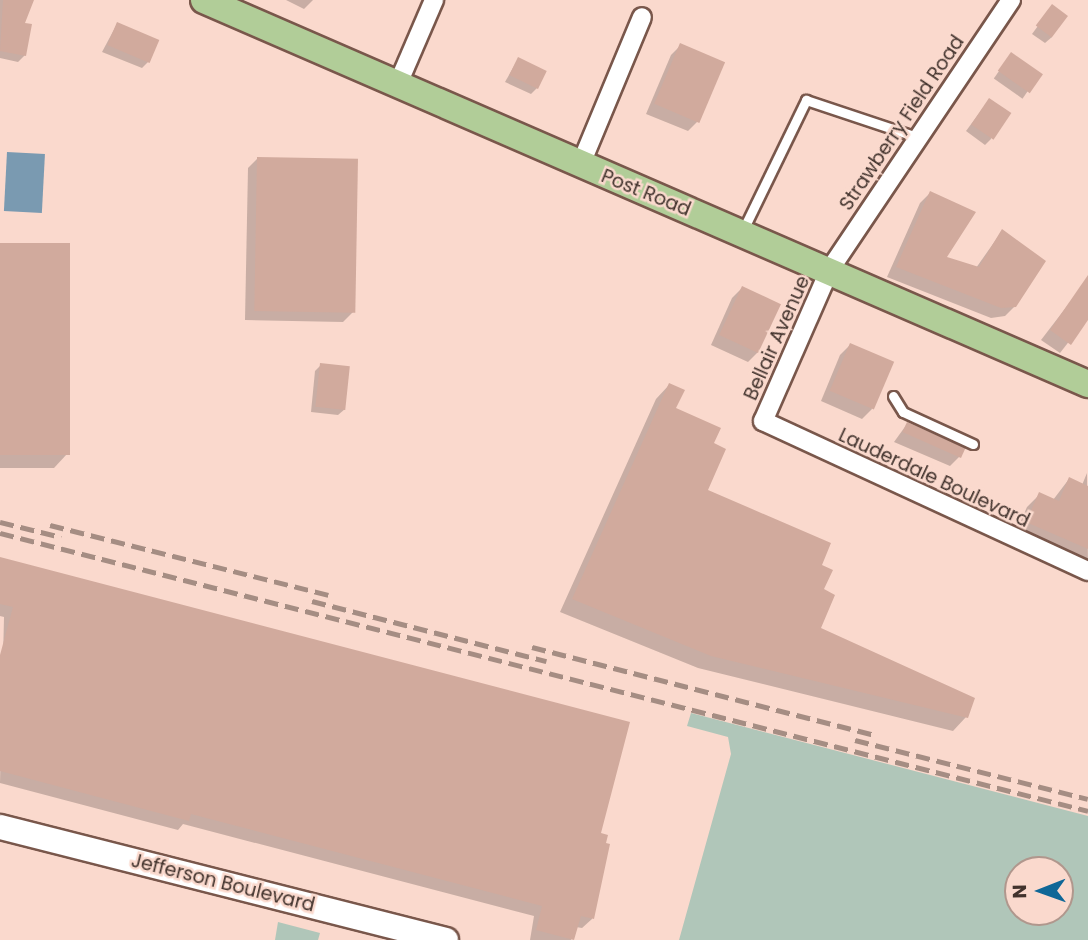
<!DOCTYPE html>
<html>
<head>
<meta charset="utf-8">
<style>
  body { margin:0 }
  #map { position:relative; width:1088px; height:940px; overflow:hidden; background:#fad9cd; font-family:Poppins,sans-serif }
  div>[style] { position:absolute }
  .green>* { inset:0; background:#b0c6b9 }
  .water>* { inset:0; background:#7a9ab1; transform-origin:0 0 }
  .shadow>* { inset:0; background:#0003; transform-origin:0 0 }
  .building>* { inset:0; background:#d1aa9d; transform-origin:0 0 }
  .roads { filter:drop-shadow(2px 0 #79574b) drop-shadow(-2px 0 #79574b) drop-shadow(0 2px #79574b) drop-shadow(0 -2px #79574b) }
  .service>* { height:9px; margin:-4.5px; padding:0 4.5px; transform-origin:4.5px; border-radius:4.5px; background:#fff }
  .minor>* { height:18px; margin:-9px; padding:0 9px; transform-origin:9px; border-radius:9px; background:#fff }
  .secondary>* { height:24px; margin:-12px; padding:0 12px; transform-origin:12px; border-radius:12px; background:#fff }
  .primary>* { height:26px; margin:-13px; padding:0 13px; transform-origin:13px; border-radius:13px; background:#b1cd98 }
  .rail>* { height:5px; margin-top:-2.5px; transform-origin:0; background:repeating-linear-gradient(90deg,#a58d83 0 14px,transparent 0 21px) }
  span { translate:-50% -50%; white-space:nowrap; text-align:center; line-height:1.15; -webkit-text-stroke:5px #fad9cd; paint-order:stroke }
  .street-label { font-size:19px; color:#42332d }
  .north { position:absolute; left:1004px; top:856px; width:70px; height:70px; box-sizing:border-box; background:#fad9cd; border:2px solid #b0978d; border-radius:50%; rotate:269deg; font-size:19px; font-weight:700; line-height:28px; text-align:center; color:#42332d }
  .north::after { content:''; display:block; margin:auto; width:24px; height:32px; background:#0f6797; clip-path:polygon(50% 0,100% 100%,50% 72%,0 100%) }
</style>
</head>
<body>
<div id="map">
  <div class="green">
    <i style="clip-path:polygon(evenodd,691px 713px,1088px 816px,1088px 940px,679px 940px,731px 754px,728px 737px,687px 726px,691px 713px,1060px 870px,1060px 912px,1018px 912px,1018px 870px,1060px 870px)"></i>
    <i style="clip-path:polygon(278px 922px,320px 933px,318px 940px,275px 940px)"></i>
  </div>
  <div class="water">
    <i style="left:7px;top:152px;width:38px;height:59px;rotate:3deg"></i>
  </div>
  <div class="shadow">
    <i style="clip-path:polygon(0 0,32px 0,22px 24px,25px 55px,18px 62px,0 58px)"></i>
    <i style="clip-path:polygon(286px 0,313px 0,304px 9px)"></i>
    <i style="clip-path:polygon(1052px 7px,1052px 37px,1045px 43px,1032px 34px)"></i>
    <i style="clip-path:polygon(117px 24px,148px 62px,142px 68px,102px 52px)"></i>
    <i style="clip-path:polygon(681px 45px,723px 63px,698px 121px,688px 131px,646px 114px,671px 55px)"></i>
    <i style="left:1011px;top:54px;width:35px;height:30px;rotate:35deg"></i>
    <i style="clip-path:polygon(518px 59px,537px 88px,531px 94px,505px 82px)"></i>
    <i style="clip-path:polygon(989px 100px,991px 139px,985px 145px,966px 131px)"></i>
    <i style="clip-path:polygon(258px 158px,353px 312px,343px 322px,245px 320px,248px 168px)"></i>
    <i style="clip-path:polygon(930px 193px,944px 258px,976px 268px,1002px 231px,1015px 306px,1005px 316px,991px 318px,887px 277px,920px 203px)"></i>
    <i style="clip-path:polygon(0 245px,67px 454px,54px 468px,0 468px)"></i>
    <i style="clip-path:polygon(742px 288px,758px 352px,748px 362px,711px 345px,732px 298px)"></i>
    <i style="clip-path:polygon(1081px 288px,1088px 292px,1088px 317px,1060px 353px,1041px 340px)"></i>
    <i style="clip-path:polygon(850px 345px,872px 409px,862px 419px,821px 401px,840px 355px)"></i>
    <i style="clip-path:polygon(321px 365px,345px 409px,338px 415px,311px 412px,315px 371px)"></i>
    <i style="clip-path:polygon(669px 385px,674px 409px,712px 444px,706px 491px,820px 566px,818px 629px,966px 717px,953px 731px,698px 668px,560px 612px,656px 399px)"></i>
    <i style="clip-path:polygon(907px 424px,960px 456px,950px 466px,894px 442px)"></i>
    <i style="clip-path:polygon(1087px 473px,1088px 566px,1015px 534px,1027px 507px,1040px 494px,1053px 500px,1069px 479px,1082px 485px)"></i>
    <i style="clip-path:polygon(0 558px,599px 835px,592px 919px,582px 928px,576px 927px,571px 940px,530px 940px,534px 916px,183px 824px,178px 830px,0 783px,4px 617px,0 616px)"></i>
  </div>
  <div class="building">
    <i style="clip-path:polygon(3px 0,34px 0,25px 23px,32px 24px,26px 56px,0 51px)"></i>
    <i style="left:1052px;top:4px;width:20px;height:27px;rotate:37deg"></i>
    <i style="left:117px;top:22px;width:46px;height:25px;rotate:23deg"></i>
    <i style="left:680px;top:43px;width:49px;height:66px;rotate:23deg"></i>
    <i style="left:1011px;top:52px;width:39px;height:23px;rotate:35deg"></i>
    <i style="left:518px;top:57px;width:32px;height:20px;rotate:26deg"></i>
    <i style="left:989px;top:98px;width:27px;height:32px;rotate:34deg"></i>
    <i style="left:257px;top:157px;width:101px;height:154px;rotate:1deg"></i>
    <i style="clip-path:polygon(930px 191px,976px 212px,947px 257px,979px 267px,1002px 229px,1046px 261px,1016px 307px,1001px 308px,896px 267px)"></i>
    <i style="left:0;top:243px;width:70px;height:212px"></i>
    <i style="clip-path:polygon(1088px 275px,1088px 320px,1071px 345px,1050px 330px)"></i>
    <i style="left:742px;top:286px;width:43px;height:54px;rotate:25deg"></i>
    <i style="left:850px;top:343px;width:48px;height:52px;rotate:23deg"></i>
    <i style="left:320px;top:363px;width:30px;height:44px;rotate:6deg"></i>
    <i style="clip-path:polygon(669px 383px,685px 390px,676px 408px,721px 428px,714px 443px,726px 449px,708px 490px,831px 543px,822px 565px,833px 570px,824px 589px,835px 595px,821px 628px,975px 698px,968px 718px,711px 656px,572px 599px)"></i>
    <i style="left:907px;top:422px;width:64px;height:11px;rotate:24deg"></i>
    <i style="clip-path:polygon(1069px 477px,1088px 486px,1088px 549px,1026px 522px,1039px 492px,1059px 501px)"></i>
    <i style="clip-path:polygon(0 557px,630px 722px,601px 833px,608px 835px,606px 843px,610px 844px,594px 919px,581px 916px,574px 940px,536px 930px,542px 906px,191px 814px,189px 821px,0 771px,0 655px,13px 607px,0 604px)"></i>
  </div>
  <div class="roads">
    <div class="service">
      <i style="left:742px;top:232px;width:147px;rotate:-64.1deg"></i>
      <i style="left:806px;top:100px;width:117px;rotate:18.4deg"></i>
      <i style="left:893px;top:396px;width:19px;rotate:58deg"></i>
      <i style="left:903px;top:412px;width:77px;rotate:24.6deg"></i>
    </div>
    <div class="minor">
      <i style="left:1011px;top:0;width:326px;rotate:123.9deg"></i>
      <i style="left:829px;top:271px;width:164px;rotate:113.7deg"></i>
      <i style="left:763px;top:421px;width:358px;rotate:24.8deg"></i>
      <i style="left:397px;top:86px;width:94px;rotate:-66.7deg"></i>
      <i style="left:580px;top:166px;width:161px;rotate:-67.4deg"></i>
    </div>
    <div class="secondary">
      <i style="left:0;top:827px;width:460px;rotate:14.2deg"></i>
    </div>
    <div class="primary">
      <i style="left:204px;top:0;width:964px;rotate:23.48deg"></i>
    </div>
  </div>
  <div class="rail">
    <i style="left:0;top:522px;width:63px;rotate:13.8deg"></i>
    <i style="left:50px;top:525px;width:287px;rotate:14.1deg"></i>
    <i style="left:0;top:533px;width:1123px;rotate:14.33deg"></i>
    <i style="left:312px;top:601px;width:242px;rotate:14.4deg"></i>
    <i style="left:532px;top:647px;width:353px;rotate:14.4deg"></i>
    <i style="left:855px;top:740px;width:240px;rotate:14.2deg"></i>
  </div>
  <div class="street-label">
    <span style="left:902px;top:123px;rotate:-56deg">Strawberry Field Road</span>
    <span style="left:646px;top:193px;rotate:22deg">Post Road</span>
    <span style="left:777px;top:338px;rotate:-66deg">Bellair Avenue</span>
    <span style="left:934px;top:478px;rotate:25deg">Lauderdale Boulevard</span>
    <span style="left:223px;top:883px;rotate:14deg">Jefferson Boulevard</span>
  </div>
  <div class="north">N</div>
</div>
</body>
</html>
